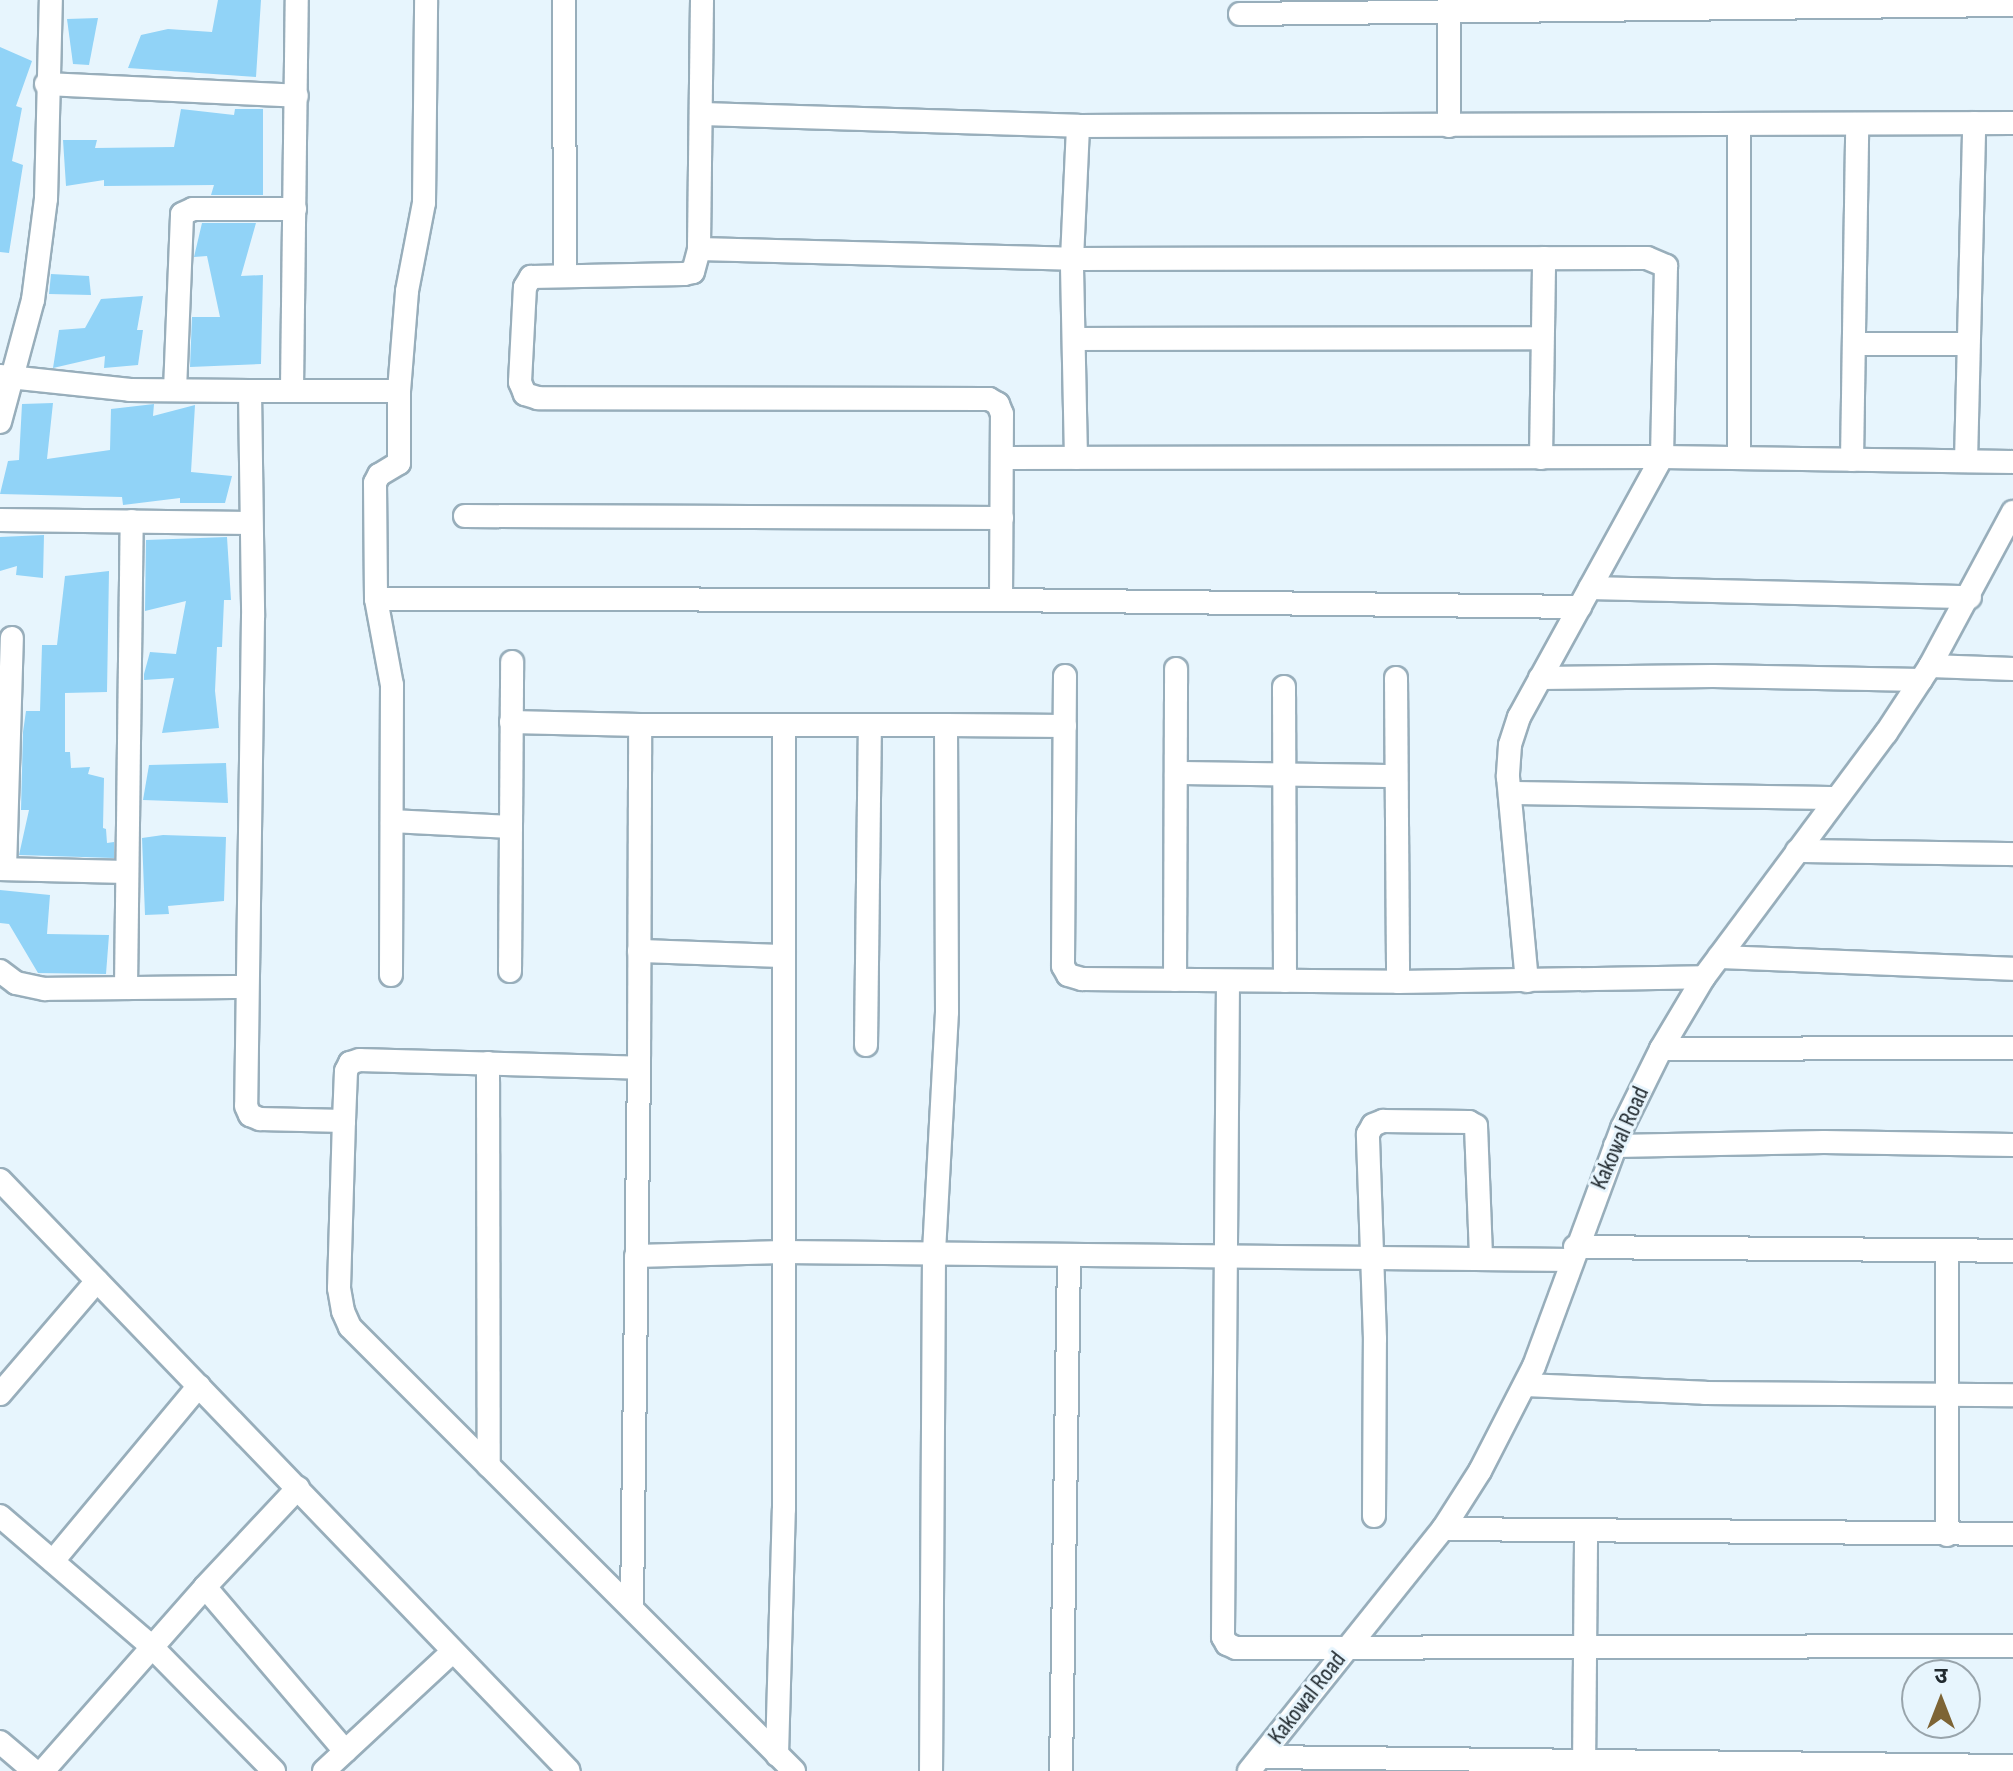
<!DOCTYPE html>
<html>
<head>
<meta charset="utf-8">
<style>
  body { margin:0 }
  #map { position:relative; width:2013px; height:1771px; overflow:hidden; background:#e7f5fd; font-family:"Sofia Sans Condensed","Noto Sans Devanagari",sans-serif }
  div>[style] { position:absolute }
  .building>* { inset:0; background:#91d3f7 }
  .roads { filter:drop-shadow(2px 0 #98aebb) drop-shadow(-2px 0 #98aebb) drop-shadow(0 2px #98aebb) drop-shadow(0 -2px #98aebb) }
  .minor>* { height:22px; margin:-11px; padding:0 11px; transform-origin:11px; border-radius:11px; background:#fff }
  span { translate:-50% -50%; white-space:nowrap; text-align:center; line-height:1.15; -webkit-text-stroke:6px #e7f5fd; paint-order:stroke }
  .street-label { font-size:24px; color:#212a2f }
  .north { position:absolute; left:1901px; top:1659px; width:80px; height:80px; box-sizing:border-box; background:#e7f5fd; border:2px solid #98a4ab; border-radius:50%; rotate:0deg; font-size:22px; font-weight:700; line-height:32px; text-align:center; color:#212a2f }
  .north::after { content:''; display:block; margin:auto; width:28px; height:36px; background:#7d6435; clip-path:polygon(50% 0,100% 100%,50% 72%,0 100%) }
</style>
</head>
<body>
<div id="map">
  <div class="building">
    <i style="clip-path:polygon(218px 0,261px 0,256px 77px,128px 68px,141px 35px,168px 29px,212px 32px)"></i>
    <i style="clip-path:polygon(98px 18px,89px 65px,73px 64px,67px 19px)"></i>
    <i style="clip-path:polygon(0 47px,32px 61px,16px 106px,22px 108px,12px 161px,23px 165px,9px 253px,0 252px)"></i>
    <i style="clip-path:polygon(181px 109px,234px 115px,235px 109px,263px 109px,263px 195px,211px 195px,214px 185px,104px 186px,104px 180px,66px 186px,63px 140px,97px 140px,95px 148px,174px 147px)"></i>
    <i style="clip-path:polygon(202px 223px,256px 223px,241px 276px,263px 275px,261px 364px,190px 367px,192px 317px,220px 317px,207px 256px,194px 257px)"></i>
    <i style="clip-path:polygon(51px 274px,89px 276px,91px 295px,49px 294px)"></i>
    <i style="clip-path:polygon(143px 296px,137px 330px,143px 330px,138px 365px,104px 368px,105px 356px,53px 368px,59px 330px,85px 328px,101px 299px)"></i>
    <i style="clip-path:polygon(53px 403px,47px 459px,110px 450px,111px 409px,154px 404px,153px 416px,195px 405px,191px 472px,232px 476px,225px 503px,180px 503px,180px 498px,123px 505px,122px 497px,0 494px,8px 461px,19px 460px,22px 404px)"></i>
    <i style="clip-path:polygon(44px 535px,43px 578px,16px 575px,17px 566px,0 571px,0 537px)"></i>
    <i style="clip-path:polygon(227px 537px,231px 600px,224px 600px,222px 647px,217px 647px,215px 691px,219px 728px,162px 733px,174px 678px,144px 680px,144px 674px,150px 652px,176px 654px,186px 601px,145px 611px,146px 540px)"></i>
    <i style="clip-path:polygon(109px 571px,107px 692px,65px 693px,65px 752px,70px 752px,71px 768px,90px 767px,88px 774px,104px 778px,103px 828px,106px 829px,107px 843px,114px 842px,114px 858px,19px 855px,29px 810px,21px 810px,23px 732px,26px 711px,40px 711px,42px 645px,57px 645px,65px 576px)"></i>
    <i style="clip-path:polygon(226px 763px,228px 803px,143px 800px,149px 765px)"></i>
    <i style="clip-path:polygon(163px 835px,226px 837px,224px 901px,168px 906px,169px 914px,145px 915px,142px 838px)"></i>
    <i style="clip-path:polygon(0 890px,50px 895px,47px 934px,109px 935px,106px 974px,38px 973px,9px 924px,0 923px)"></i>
  </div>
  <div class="roads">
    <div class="minor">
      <i style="left:564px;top:0;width:274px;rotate:89.8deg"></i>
      <i style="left:702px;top:0;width:249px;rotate:90.7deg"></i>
      <i style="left:699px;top:249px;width:373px;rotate:1.5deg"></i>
      <i style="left:1072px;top:259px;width:575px;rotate:-0.1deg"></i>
      <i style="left:1647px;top:258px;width:21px;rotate:23deg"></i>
      <i style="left:1666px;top:266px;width:191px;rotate:91.2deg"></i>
      <i style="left:1662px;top:457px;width:297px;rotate:118.8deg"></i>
      <i style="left:1519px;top:717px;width:29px;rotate:108deg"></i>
      <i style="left:1510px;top:745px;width:32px;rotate:94deg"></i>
      <i style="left:1508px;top:777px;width:205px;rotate:84.7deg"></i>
      <i style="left:1240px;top:14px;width:773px;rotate:-0.67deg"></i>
      <i style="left:46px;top:84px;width:251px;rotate:2.7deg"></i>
      <i style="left:703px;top:114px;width:375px;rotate:1.8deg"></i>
      <i style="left:1078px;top:126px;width:935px;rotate:-0.18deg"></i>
      <i style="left:1739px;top:124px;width:334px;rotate:90deg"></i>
      <i style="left:1449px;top:126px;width:126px;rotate:-90deg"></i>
      <i style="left:1074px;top:339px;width:468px;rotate:-0.1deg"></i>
      <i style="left:1854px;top:344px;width:114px"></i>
      <i style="left:0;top:376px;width:131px;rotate:6.1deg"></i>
      <i style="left:130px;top:390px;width:120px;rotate:0.5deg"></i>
      <i style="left:250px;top:391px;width:226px;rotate:89.2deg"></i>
      <i style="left:253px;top:617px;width:489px;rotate:90.8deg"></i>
      <i style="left:246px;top:1106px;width:10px;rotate:66deg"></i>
      <i style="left:250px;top:1115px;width:11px;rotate:22deg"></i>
      <i style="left:260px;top:1119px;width:84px;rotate:1.4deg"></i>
      <i style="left:292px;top:388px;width:388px;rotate:-89.3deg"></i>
      <i style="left:175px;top:390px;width:176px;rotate:-87.7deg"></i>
      <i style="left:182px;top:214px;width:12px;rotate:-24deg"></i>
      <i style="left:193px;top:209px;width:102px"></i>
      <i style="left:250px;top:391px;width:149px"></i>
      <i style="left:399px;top:391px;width:72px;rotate:90deg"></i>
      <i style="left:399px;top:463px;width:23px;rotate:149deg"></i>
      <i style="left:379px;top:475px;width:9px;rotate:117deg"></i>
      <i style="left:375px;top:483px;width:116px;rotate:89.5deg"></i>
      <i style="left:376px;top:599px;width:87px;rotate:79.5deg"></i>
      <i style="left:392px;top:685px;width:290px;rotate:90.2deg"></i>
      <i style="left:399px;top:391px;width:100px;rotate:-85.4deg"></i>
      <i style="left:407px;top:291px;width:90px;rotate:-79.1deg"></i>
      <i style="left:424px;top:203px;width:203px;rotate:-89.4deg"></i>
      <i style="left:0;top:422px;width:126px;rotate:-74.9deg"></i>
      <i style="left:33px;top:300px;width:102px;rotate:-82.7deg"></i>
      <i style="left:46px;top:199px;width:199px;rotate:-88.6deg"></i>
      <i style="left:1002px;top:458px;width:660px;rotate:-0.09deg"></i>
      <i style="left:1662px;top:457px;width:351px;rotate:0.8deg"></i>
      <i style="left:1076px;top:458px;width:199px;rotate:-91.2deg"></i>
      <i style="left:1072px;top:259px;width:133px;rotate:-87.4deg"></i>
      <i style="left:1541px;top:458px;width:200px;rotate:-89.1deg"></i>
      <i style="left:1852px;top:460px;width:336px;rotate:-89.1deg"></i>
      <i style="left:1966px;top:461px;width:338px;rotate:-88.6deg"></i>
      <i style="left:465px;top:516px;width:537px;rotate:0.21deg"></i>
      <i style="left:0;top:520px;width:251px;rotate:0.7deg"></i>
      <i style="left:1590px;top:588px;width:380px;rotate:1.4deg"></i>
      <i style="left:376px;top:599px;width:625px;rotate:0.09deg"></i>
      <i style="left:1001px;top:600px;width:186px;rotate:-89.7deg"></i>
      <i style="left:1002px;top:414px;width:11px;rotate:-112deg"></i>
      <i style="left:998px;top:404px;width:10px;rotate:-151deg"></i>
      <i style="left:989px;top:399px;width:451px;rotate:-179.9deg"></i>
      <i style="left:538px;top:398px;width:14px;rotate:-163deg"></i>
      <i style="left:525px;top:394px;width:13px;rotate:-113deg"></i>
      <i style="left:520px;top:382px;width:95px;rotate:-87deg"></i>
      <i style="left:525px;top:287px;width:12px;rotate:-59deg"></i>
      <i style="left:531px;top:277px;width:153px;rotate:-1.1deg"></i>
      <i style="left:684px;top:274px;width:9px;rotate:-13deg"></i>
      <i style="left:693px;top:272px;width:24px;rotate:-75deg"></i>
      <i style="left:1001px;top:600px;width:579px;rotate:0.69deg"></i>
      <i style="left:1930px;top:666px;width:83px;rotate:2.1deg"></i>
      <i style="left:1065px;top:676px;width:290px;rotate:90.4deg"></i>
      <i style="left:1063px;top:966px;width:10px;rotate:61deg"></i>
      <i style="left:1068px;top:975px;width:15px;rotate:16deg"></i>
      <i style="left:1082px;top:979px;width:316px;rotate:0.5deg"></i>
      <i style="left:1398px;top:982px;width:306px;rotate:-0.9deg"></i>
      <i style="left:1396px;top:678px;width:304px;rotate:89.6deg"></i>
      <i style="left:1540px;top:678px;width:173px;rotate:-0.7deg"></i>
      <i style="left:1713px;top:676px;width:208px;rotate:1.1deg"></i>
      <i style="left:1284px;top:687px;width:294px;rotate:89.8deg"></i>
      <i style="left:511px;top:722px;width:129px;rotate:1.3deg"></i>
      <i style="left:946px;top:725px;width:119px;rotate:0.5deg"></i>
      <i style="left:1176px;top:773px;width:218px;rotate:0.8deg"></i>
      <i style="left:1510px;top:793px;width:325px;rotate:0.9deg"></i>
      <i style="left:392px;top:821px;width:118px;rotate:2.9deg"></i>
      <i style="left:1797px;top:851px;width:216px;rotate:0.8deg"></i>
      <i style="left:0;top:869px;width:127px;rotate:1.4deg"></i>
      <i style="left:5px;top:869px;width:231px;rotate:-88.3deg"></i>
      <i style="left:639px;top:951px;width:145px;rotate:2deg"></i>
      <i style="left:1719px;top:957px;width:294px;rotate:2.3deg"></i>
      <i style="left:0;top:971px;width:20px;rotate:37deg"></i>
      <i style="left:16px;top:983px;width:30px;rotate:12deg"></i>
      <i style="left:45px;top:989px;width:202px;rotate:-0.6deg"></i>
      <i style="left:510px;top:971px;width:309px;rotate:-89.6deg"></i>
      <i style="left:1175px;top:980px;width:311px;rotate:-89.8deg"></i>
      <i style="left:1228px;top:982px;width:655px;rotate:90.44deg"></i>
      <i style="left:1223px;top:1637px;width:8px;rotate:60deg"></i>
      <i style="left:1227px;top:1644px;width:10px;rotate:24deg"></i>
      <i style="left:1236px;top:1648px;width:777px;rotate:-0.15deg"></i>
      <i style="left:126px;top:988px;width:467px;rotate:-89.3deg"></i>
      <i style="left:866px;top:1045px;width:320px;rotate:-89.3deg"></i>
      <i style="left:1661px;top:1049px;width:352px;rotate:-0.2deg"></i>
      <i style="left:488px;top:1063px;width:403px;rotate:89.9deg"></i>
      <i style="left:1615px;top:1146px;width:209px;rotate:-1.1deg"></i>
      <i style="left:1824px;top:1142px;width:189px;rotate:0.9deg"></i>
      <i style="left:0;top:1180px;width:820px;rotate:46.09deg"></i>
      <i style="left:1575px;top:1247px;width:438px;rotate:0.5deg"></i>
      <i style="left:1947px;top:1251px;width:284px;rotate:90deg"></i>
      <i style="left:636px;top:1256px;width:147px;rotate:-1.6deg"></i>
      <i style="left:783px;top:1252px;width:789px;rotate:0.58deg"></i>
      <i style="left:1525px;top:1385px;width:180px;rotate:2.5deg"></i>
      <i style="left:1705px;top:1393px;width:308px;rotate:0.4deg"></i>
      <i style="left:0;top:1394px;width:149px;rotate:-49.4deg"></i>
      <i style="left:0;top:1516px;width:198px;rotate:40.7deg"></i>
      <i style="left:150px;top:1645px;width:177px;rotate:45.5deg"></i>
      <i style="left:1374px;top:1516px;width:177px;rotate:-89.7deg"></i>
      <i style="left:1375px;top:1339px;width:205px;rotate:-92deg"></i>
      <i style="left:1368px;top:1134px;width:10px;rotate:-61deg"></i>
      <i style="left:1373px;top:1125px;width:11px;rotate:-22deg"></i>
      <i style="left:1383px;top:1121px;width:86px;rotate:0.7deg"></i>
      <i style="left:1469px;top:1122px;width:8px;rotate:30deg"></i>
      <i style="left:1476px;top:1126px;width:133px;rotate:87.8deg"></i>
      <i style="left:1443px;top:1529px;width:570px;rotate:0.5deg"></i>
      <i style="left:53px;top:1561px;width:228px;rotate:-50.2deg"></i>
      <i style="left:205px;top:1587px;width:136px;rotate:-46.8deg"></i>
      <i style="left:632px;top:1607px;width:539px;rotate:-89.26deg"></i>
      <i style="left:0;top:1742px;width:45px;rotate:40.5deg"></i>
      <i style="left:777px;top:1755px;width:246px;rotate:-88.4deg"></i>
      <i style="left:784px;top:1509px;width:784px;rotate:-90deg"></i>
      <i style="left:1261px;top:1757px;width:752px;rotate:0.69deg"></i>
      <i style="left:43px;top:1771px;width:245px;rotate:-48.6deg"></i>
      <i style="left:205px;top:1587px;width:216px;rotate:49.5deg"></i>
      <i style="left:324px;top:1771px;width:176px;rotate:-42.9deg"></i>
      <i style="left:794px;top:1771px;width:628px;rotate:-135deg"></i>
      <i style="left:350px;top:1327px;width:17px;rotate:-114deg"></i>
      <i style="left:343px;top:1311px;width:23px;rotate:-100deg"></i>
      <i style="left:339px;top:1288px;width:167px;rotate:-88.3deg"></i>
      <i style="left:344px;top:1121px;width:50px;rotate:-87.7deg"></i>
      <i style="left:346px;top:1071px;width:9px;rotate:-63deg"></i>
      <i style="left:350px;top:1063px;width:10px;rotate:-17deg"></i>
      <i style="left:360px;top:1060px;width:279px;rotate:1.6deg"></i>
      <i style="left:639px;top:1068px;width:343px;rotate:-89.8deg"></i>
      <i style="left:640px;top:725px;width:306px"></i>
      <i style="left:946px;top:725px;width:287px;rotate:89.8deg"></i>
      <i style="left:947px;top:1012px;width:242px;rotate:93.1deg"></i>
      <i style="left:934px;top:1254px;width:517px;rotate:90.33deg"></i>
      <i style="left:1061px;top:1771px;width:516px;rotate:-89.11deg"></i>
      <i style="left:1249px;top:1771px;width:310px;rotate:-51.3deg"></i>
      <i style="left:1443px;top:1529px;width:69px;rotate:-57.5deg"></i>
      <i style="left:1480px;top:1471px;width:118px;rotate:-62.8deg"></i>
      <i style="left:1534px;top:1366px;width:254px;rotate:-69.7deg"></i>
      <i style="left:1622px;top:1128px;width:88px;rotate:-63.7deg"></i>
      <i style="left:1661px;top:1049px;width:84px;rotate:-59.2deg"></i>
      <i style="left:1704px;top:977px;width:304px;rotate:-53.3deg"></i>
      <i style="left:1886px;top:733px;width:80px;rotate:-56.7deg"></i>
      <i style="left:1930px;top:666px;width:175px;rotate:-61.7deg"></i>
      <i style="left:1584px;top:1771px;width:240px;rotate:-89.5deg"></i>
    </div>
  </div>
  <div class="street-label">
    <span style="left:1620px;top:1138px;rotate:-66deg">Kakowal Road</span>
    <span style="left:1307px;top:1698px;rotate:-52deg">Kakowal Road</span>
  </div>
  <div class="north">उ</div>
</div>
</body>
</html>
